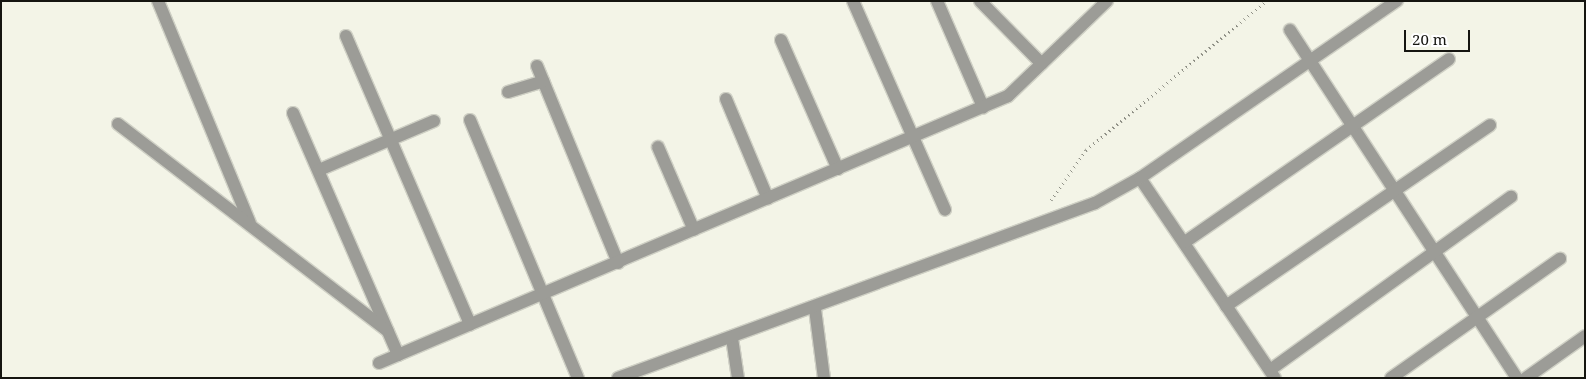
<!DOCTYPE html>
<html>
<head>
<meta charset="utf-8">
<style>
  body { margin:0 }
  #map { position:relative; width:1586px; height:379px; overflow:hidden; background:#f3f4e7; font-family:"Noto Serif",serif }
  div>[style] { position:absolute }
  .path>* { height:3px; margin-top:-1.5px; transform-origin:0; background:repeating-linear-gradient(90deg,#8f9086 0 1px,transparent 0 5px) }
  .roads { filter:drop-shadow(1px 0 #cfd0c5) drop-shadow(-1px 0 #cfd0c5) drop-shadow(0 1px #cfd0c5) drop-shadow(0 -1px #cfd0c5) }
  .street>* { height:12px; margin:-6px; padding:0 6px; transform-origin:6px; border-radius:6px; background:#9c9c97 }
  span { translate:-50% -50%; white-space:nowrap; text-align:center; line-height:1.15; -webkit-text-stroke:5px #fff; paint-order:stroke }
  .frame { position:absolute; inset:0; border:2px solid #151510; pointer-events:none }
  .scale { position:absolute; left:1404px; top:30px; width:66px; height:22px; box-sizing:border-box; border:2px solid #151510; border-top:0; padding-left:6px; font-size:15px; line-height:18px; white-space:nowrap; color:#151510; -webkit-text-stroke:4px #fff; paint-order:stroke }
</style>
</head>
<body>
<div id="map">
  <div class="path">
    <i style="left:1051px;top:200px;width:61px;rotate:-55deg"></i>
    <i style="left:1086px;top:150px;width:234px;rotate:-39.6deg"></i>
  </div>
  <div class="roads">
    <div class="street">
      <i style="left:158px;top:1px;width:240px;rotate:67.5deg"></i>
      <i style="left:853px;top:1px;width:228px;rotate:66.2deg"></i>
      <i style="left:937px;top:1px;width:116px;rotate:66.5deg"></i>
      <i style="left:980px;top:1px;width:88px;rotate:45.5deg"></i>
      <i style="left:1290px;top:30px;width:415px;rotate:56.9deg"></i>
      <i style="left:346px;top:36px;width:314px;rotate:66.7deg"></i>
      <i style="left:781px;top:40px;width:141px;rotate:66.2deg"></i>
      <i style="left:537px;top:66px;width:213px;rotate:67.6deg"></i>
      <i style="left:508px;top:92px;width:37px;rotate:-17deg"></i>
      <i style="left:726px;top:99px;width:108px;rotate:67.2deg"></i>
      <i style="left:293px;top:113px;width:264px;rotate:66.5deg"></i>
      <i style="left:470px;top:120px;width:280px;rotate:67.3deg"></i>
      <i style="left:118px;top:124px;width:340px;rotate:37.5deg"></i>
      <i style="left:658px;top:147px;width:90px;rotate:66.6deg"></i>
      <i style="left:319px;top:170px;width:125px;rotate:-23.1deg"></i>
      <i style="left:1140px;top:178px;width:241px;rotate:56deg"></i>
      <i style="left:1185px;top:242px;width:321px;rotate:-34.7deg"></i>
      <i style="left:1226px;top:306px;width:320px;rotate:-34.4deg"></i>
      <i style="left:815px;top:309px;width:70px;rotate:82.6deg"></i>
      <i style="left:732px;top:338px;width:40px;rotate:81.5deg"></i>
      <i style="left:379px;top:363px;width:683px;rotate:-23deg"></i>
      <i style="left:1008px;top:96px;width:137px;rotate:-43.8deg"></i>
      <i style="left:1270px;top:370px;width:297px;rotate:-35.7deg"></i>
      <i style="left:618px;top:378px;width:508px;rotate:-20.15deg"></i>
      <i style="left:1095px;top:203px;width:51px;rotate:-29.1deg"></i>
      <i style="left:1140px;top:178px;width:312px;rotate:-34.6deg"></i>
      <i style="left:1391px;top:378px;width:207px;rotate:-35.2deg"></i>
      <i style="left:1526px;top:378px;width:72px;rotate:-35.4deg"></i>
    </div>
  </div>
  <div class="frame"></div>
  <div class="scale">20 m</div>
</div>
</body>
</html>
